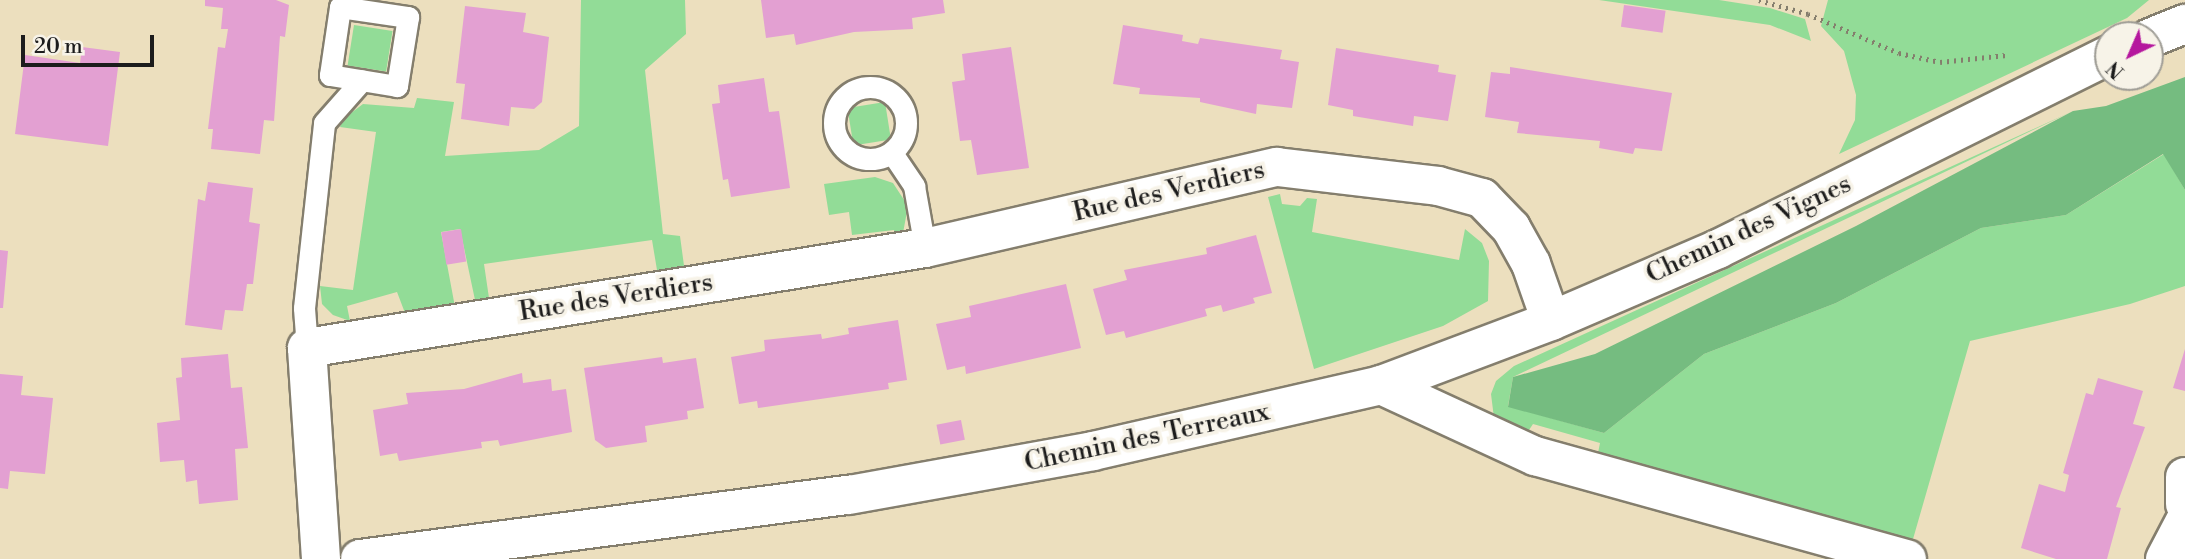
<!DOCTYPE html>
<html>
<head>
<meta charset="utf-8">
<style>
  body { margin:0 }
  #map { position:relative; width:2185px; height:559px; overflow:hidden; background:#ecdfbe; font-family:"Libre Bodoni",serif }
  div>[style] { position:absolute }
  .green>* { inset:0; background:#92dc97; transform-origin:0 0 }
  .forest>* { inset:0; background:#75bc80 }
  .building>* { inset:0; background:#e3a0d2; transform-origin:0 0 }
  .path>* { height:4.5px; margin-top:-2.25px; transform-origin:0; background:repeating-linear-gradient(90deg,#847e6d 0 2px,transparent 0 7px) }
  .roads { filter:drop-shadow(2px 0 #847e6d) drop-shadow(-2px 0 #847e6d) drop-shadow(0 2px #847e6d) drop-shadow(0 -2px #847e6d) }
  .service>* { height:21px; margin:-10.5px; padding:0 10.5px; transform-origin:10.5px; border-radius:10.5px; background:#fff }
  .service>.ring { margin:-10.5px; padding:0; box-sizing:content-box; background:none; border:21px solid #fff; border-radius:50% }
  .minor>* { height:38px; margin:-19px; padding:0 19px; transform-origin:19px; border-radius:19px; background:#fff }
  span { translate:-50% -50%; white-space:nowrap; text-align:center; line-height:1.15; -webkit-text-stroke:7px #f7f3e8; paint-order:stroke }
  .street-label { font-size:26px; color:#1c1c1c }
  .north { position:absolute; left:2094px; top:21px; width:70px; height:70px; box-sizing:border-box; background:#f7f3e8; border:2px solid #9f9d96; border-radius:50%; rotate:224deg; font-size:19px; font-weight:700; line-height:28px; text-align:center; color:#1c1c1c }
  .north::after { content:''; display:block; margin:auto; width:24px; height:32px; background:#b5179e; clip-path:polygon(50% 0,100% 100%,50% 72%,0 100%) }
  .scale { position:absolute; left:21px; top:35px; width:133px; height:32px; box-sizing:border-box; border:4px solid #1c1c1c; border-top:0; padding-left:9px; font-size:21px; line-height:24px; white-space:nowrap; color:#1c1c1c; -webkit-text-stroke:5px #f7f3e8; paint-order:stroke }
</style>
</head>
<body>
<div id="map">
  <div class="green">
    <i style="clip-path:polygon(581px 0,685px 0,686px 34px,645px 70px,663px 234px,680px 236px,685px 273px,658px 276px,652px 240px,484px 264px,489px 298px,475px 300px,460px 229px,441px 232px,455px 307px,405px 313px,397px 292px,347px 306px,350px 321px,333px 315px,322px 304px,320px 286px,353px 290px,376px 132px,340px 127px,343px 119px,363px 104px,414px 108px,417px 98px,454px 102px,445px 156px,539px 150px,579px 126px)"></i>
    <i style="clip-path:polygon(1599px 0,1719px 0,1770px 8px,1805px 19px,1811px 41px,1770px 25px)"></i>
    <i style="clip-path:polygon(1828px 0,2149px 0,2127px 18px,1839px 154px,1855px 120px,1856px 95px,1844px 51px,1821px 26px)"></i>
    <i style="left:354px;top:25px;width:39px;height:41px;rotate:9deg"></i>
    <i style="left:885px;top:102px;width:38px;height:38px;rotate:81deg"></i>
    <i style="clip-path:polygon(2073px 111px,1513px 377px,1508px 406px,1604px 433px,1704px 354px,1836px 303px,1981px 228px,2066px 215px,2164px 154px,2185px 190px,2185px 286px,2130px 304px,1970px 341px,1911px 546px,1597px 458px,1600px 443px,1533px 424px,1525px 436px,1494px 418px,1491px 394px,1496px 381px,1514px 366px)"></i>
    <i style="clip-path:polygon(875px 177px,893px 183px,908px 206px,903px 233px,896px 238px,894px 230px,852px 235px,849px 212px,829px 215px,824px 184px)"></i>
    <i style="clip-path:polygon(1280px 194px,1282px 204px,1300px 206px,1307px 198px,1317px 199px,1312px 232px,1459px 260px,1465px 229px,1482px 243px,1489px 261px,1488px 301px,1443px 326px,1314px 369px,1268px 197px)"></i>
  </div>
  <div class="forest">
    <i style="clip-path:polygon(2185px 77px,2185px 190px,2163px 154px,2066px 215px,1981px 228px,1836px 303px,1704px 354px,1604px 433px,1508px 407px,1513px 377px,1595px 354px,1856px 226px,2073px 111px,2106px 106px)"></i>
  </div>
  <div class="building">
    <i style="clip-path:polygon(205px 0,276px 0,289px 5px,285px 37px,280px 36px,274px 121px,264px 120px,260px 154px,211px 149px,213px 129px,208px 129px,218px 47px,225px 48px,228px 29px,221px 29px,223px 8px,205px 6px)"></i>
    <i style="clip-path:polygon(761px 0,943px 0,945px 13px,912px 18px,913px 29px,854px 32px,796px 45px,794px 34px,766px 38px)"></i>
    <i style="left:1624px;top:5px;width:42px;height:22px;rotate:8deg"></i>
    <i style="clip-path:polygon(465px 6px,526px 13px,523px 32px,549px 37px,542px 102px,534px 109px,511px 107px,509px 126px,461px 119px,465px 84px,456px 83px)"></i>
    <i style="clip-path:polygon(1123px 25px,1183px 35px,1182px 41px,1198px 44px,1200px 38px,1282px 50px,1280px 59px,1299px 62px,1292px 108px,1257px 104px,1256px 114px,1200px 102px,1200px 98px,1139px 94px,1140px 88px,1113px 84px)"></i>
    <i style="clip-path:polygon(82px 47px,120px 52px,108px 146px,15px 134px,25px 55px,80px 63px)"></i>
    <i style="clip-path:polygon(1011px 47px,1029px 168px,977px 175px,971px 140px,960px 141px,952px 82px,965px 80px,962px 54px)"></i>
    <i style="clip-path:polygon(1336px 48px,1439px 65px,1438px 72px,1456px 75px,1448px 121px,1414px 116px,1413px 126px,1353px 116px,1353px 110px,1328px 105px)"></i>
    <i style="clip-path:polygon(1510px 67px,1672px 93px,1662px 151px,1635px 148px,1633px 154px,1599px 148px,1600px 141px,1517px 133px,1519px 122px,1485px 117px,1491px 72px,1510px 74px)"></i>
    <i style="clip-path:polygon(764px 78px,769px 112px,779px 111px,790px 188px,731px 197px,728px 179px,723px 180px,712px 104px,720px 103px,718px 85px)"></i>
    <i style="clip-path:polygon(208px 182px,253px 188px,249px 222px,260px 224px,253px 284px,247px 284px,243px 311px,225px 310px,222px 330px,185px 325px,198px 199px,205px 201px)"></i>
    <i style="left:461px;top:229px;width:33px;height:20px;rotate:81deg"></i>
    <i style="clip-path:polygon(1256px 235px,1272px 293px,1253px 298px,1255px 303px,1223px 312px,1221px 305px,1205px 309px,1207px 316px,1126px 338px,1124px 331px,1106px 335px,1093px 289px,1127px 280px,1124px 270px,1207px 254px,1206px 248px)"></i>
    <i style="clip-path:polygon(0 250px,8px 251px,3px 308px,0 308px)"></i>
    <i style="clip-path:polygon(1066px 284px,1081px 348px,966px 374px,965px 366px,947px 370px,936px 324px,971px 317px,969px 306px)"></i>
    <i style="clip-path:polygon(898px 320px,907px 380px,888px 383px,889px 389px,758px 408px,757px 401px,739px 404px,731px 357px,765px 351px,764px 340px,821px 334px,822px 339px,849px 334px,848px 328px)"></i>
    <i style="clip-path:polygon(2185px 349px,2185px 391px,2173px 388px)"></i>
    <i style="clip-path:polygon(228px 354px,231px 388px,242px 387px,248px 448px,235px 449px,238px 500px,199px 504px,197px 480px,186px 482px,184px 460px,160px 462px,157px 423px,180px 420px,176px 378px,182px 377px,181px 358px)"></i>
    <i style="clip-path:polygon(662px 357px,663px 363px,696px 358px,704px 408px,687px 411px,688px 419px,645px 426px,647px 442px,606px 448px,595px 440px,584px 368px)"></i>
    <i style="clip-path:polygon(522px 373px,523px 383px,551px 379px,552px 391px,566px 389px,572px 432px,500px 446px,498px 440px,481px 442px,482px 448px,399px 461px,397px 453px,380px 456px,373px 410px,408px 404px,406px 393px,464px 389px)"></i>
    <i style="clip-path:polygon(0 374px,23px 376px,21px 395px,53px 398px,45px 474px,10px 471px,8px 489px,0 488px)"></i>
    <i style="clip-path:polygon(2098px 378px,2143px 391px,2133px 424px,2145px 427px,2116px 507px,2121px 508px,2107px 559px,2056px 559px,2021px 548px,2039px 484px,2065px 492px,2069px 475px,2063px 473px,2086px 393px,2093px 395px)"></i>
    <i style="left:961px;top:420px;width:20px;height:25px;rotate:79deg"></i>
  </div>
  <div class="path">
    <i style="left:1759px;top:0;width:51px;rotate:15.9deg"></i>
    <i style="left:1808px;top:14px;width:99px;rotate:23.2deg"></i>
    <i style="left:1899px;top:53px;width:42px;rotate:12.4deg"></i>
    <i style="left:1940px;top:62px;width:67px;rotate:-6deg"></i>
  </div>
  <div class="roads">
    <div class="service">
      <i style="left:340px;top:7px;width:69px;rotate:8.4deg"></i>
      <i style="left:408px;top:17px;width:70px;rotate:99.1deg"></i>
      <i style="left:397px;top:86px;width:68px;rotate:-170.7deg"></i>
      <i style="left:330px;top:75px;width:69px;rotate:-81.6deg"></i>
      <i class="ring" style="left:834px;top:87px;width:51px;height:51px"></i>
      <i style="left:892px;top:153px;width:40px;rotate:56deg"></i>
      <i style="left:914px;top:186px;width:63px;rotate:79.9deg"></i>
      <i style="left:307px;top:348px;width:40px;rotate:-94.3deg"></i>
      <i style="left:304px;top:308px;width:186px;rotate:-83.8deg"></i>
      <i style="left:324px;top:123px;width:57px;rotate:-48.5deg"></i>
    </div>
    <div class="minor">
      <i style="left:2150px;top:38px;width:38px;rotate:-22deg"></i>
      <i style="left:1381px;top:385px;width:170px;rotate:24.8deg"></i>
      <i style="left:1535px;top:456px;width:386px;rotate:15.5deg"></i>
      <i style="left:2185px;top:477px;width:27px;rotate:90deg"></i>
      <i style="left:321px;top:559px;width:211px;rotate:-93.8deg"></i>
      <i style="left:307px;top:348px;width:626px;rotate:-9.19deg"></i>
      <i style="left:925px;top:248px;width:361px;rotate:-13deg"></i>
      <i style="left:1277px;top:167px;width:162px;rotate:6.7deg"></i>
      <i style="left:1438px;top:186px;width:46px;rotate:15.3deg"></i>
      <i style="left:1482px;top:198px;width:42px;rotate:46deg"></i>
      <i style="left:1511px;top:228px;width:41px;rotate:60.9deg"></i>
      <i style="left:1531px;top:264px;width:60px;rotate:70.7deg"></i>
      <i style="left:360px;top:559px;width:493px;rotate:-7.5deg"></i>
      <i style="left:849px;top:495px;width:248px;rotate:-10.2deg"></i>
      <i style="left:1093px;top:451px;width:295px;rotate:-12.9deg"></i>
      <i style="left:1381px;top:385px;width:182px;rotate:-20.6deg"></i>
      <i style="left:1551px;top:321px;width:182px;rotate:-23.3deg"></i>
      <i style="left:1718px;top:249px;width:436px;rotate:-26.4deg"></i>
      <i style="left:2165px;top:559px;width:43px;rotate:-62.2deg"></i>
    </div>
  </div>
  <div class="street-label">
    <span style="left:1169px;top:192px;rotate:-13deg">Rue des Verdiers</span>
    <span style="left:1749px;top:230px;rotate:-25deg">Chemin des Vignes</span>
    <span style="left:616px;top:298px;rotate:-9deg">Rue des Verdiers</span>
    <span style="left:1147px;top:438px;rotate:-12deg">Chemin des Terreaux</span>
  </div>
  <div class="north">N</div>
  <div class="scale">20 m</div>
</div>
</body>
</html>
